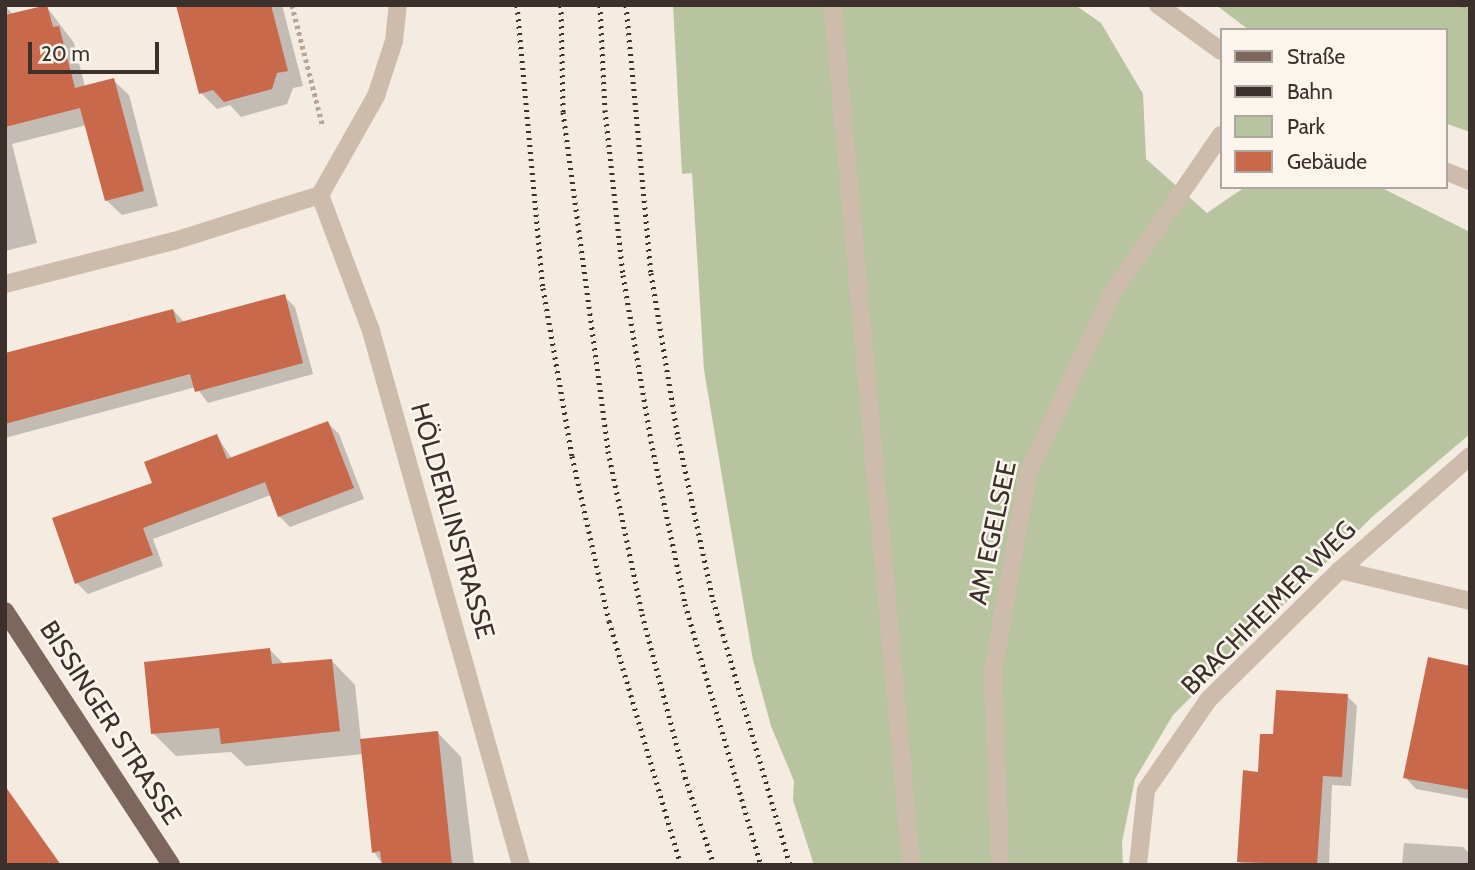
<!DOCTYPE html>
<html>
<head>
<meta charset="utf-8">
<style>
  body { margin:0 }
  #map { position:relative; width:1475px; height:870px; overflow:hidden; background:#f4ebe1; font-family:Cabin,sans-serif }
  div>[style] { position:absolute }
  .green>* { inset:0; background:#b8c4a0 }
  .shadow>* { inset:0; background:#0003 }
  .building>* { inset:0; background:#c8694b }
  .path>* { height:4.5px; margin-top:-2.25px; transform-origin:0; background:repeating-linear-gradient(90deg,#b9a596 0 3.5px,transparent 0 7px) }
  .minor>* { height:18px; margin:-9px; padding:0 9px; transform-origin:9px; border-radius:9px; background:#cdbbac }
  .major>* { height:18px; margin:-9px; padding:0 9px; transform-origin:9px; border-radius:9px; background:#7d675c }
  .rail>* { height:5px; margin-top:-2.5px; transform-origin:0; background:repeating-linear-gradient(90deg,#3b302b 0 2px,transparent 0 7px) }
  span { translate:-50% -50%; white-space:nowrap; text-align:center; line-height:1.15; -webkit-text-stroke:5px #fbf5ee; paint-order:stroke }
  .street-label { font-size:26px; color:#3b302b }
  .frame { position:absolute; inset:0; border:7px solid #3b302b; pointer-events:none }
  .legend { position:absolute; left:1220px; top:28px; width:228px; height:161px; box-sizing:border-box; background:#fbf5ee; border:2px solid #aea6a0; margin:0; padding:9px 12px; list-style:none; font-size:21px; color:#3b302b }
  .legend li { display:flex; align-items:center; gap:14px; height:35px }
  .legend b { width:35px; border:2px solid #aea6a0 }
  .scale { position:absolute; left:28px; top:42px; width:131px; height:32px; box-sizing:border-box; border:4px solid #3b302b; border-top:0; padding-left:9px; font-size:21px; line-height:24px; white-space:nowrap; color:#3b302b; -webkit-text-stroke:5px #fbf5ee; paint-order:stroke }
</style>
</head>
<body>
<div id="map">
  <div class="green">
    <i style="clip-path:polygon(673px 5px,1075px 5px,1101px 23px,1143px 94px,1146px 159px,1207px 213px,1245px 187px,1380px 187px,1470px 232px,1470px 434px,1372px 517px,1173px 715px,1135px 779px,1122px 842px,1123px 865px,814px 865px,793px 800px,794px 781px,771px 726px,753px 660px,704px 370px,692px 173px,682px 174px)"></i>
    <i style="clip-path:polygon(1216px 5px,1463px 5px,1470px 9px,1470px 132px,1445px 123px,1445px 30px,1249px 30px)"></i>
  </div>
  <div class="shadow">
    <i style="clip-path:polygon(5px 5px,13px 15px,46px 6px,74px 43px,85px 87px,113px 80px,129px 95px,158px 206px,122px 215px,106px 200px,87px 125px,12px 144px,37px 243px,5px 251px)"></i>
    <i style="clip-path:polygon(178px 5px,282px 5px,303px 86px,293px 88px,287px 104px,241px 117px,230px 105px,217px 109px,201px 93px)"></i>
    <i style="clip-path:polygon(284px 296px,295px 307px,313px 374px,208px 403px,196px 387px,5px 438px,5px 355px,173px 310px,185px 323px)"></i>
    <i style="clip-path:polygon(328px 423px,339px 434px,364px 499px,290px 527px,279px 516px,271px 495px,153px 539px,163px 566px,88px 594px,77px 583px,154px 484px,217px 436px,232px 459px)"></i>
    <i style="clip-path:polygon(270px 650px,285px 665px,332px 661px,355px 685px,361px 741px,438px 733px,461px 757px,474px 865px,383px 865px,374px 852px,363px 754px,246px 766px,231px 752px,176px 756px,153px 733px)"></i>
    <i style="clip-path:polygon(1470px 667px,1470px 799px,1416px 789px,1405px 777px)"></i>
    <i style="clip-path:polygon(1347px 696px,1357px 706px,1351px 786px,1332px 785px,1329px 865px,1242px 865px,1238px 861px,1260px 774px,1274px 736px)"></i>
    <i style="clip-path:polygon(1404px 843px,1463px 847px,1470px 854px,1470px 865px,1402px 865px)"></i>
  </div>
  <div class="building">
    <i style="clip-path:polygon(47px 5px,53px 27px,59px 26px,75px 88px,114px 78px,144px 191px,105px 201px,80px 108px,5px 127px,5px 15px)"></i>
    <i style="clip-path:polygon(176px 5px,271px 5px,288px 71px,277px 73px,272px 89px,224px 102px,213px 90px,199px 94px)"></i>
    <i style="clip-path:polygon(285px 294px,303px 363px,195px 392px,190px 374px,5px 424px,5px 353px,173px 309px,177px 323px)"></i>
    <i style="clip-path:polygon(328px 421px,354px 488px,278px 517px,265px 482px,143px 528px,153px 555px,75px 584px,52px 518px,152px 483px,144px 462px,217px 434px,227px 459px)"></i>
    <i style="clip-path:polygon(270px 648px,272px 664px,332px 659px,340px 731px,221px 744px,219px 728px,151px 734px,144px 662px)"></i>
    <i style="clip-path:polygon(1428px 657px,1470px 666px,1470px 790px,1403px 778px)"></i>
    <i style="clip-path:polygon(1276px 690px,1348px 694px,1342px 777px,1323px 776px,1317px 865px,1237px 862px,1243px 770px,1258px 772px,1260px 734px,1273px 734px)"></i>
    <i style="clip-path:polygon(438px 731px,452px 865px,382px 865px,380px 851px,372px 853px,360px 739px)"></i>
    <i style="clip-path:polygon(5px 786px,61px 865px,5px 865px)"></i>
  </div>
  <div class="path">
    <i style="left:292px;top:5px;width:126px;rotate:75.7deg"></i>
    <i style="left:1463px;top:5px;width:8px;rotate:30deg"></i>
  </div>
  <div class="minor">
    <i style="left:1158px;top:5px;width:78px;rotate:36.1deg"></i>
    <i style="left:833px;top:9px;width:860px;rotate:84.79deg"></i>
    <i style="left:1445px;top:171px;width:27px;rotate:22deg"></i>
    <i style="left:320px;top:195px;width:114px;rotate:-60.5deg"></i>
    <i style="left:376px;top:96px;width:58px;rotate:-71.9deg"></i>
    <i style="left:394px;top:41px;width:36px;rotate:-84deg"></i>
    <i style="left:5px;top:284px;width:174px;rotate:-14.3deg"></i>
    <i style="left:174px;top:241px;width:153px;rotate:-17.5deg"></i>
    <i style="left:320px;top:195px;width:145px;rotate:69.4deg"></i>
    <i style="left:371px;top:331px;width:555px;rotate:74.31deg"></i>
    <i style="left:1340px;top:570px;width:134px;rotate:13.4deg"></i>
    <i style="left:1000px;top:865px;width:194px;rotate:-92.1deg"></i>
    <i style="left:993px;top:671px;width:201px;rotate:-80deg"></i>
    <i style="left:1028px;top:473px;width:196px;rotate:-65deg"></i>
    <i style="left:1111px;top:295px;width:194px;rotate:-55.5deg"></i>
    <i style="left:1138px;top:865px;width:75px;rotate:-83.9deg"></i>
    <i style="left:1146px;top:790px;width:109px;rotate:-55.4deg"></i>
    <i style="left:1208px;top:700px;width:185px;rotate:-44.6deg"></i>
    <i style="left:1340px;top:570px;width:173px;rotate:-41.2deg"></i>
  </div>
  <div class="major">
    <i style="left:5px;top:611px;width:303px;rotate:56.8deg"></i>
  </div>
  <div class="rail">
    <i style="left:517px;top:5px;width:284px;rotate:84.8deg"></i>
    <i style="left:543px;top:288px;width:170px;rotate:80.2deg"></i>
    <i style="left:572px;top:456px;width:169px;rotate:77.4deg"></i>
    <i style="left:609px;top:621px;width:254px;rotate:73.6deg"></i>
    <i style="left:561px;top:5px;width:107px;rotate:88.9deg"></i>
    <i style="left:563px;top:112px;width:342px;rotate:82.4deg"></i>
    <i style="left:608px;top:451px;width:167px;rotate:78.2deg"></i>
    <i style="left:642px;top:614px;width:169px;rotate:75.2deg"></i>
    <i style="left:685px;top:777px;width:93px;rotate:71.8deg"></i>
    <i style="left:600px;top:5px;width:105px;rotate:87.3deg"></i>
    <i style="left:605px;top:110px;width:166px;rotate:83.8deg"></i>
    <i style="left:623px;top:275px;width:168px;rotate:80.4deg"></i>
    <i style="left:651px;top:441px;width:167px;rotate:78.2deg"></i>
    <i style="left:685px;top:604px;width:272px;rotate:73.8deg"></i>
    <i style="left:626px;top:5px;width:269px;rotate:84.7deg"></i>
    <i style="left:651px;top:273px;width:166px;rotate:80.7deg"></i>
    <i style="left:678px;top:437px;width:167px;rotate:77.9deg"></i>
    <i style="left:713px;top:600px;width:276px;rotate:73.8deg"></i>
  </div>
  <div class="street-label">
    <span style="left:452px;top:521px;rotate:74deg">HÖLDERLINSTRASSE</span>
    <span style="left:993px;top:533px;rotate:-78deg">AM EGELSEE</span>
    <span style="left:1269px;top:608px;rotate:-45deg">BRACHHEIMER WEG</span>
    <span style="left:110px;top:723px;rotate:57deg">BISSINGER STRASSE</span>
  </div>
  <div class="frame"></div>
  <ul class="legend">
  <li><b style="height:9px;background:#7d675c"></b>Straße</li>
  <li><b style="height:9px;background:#3b302b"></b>Bahn</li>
  <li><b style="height:19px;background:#b8c4a0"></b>Park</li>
  <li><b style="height:19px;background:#c8694b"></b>Gebäude</li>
  </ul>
  <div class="scale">20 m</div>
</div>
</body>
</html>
